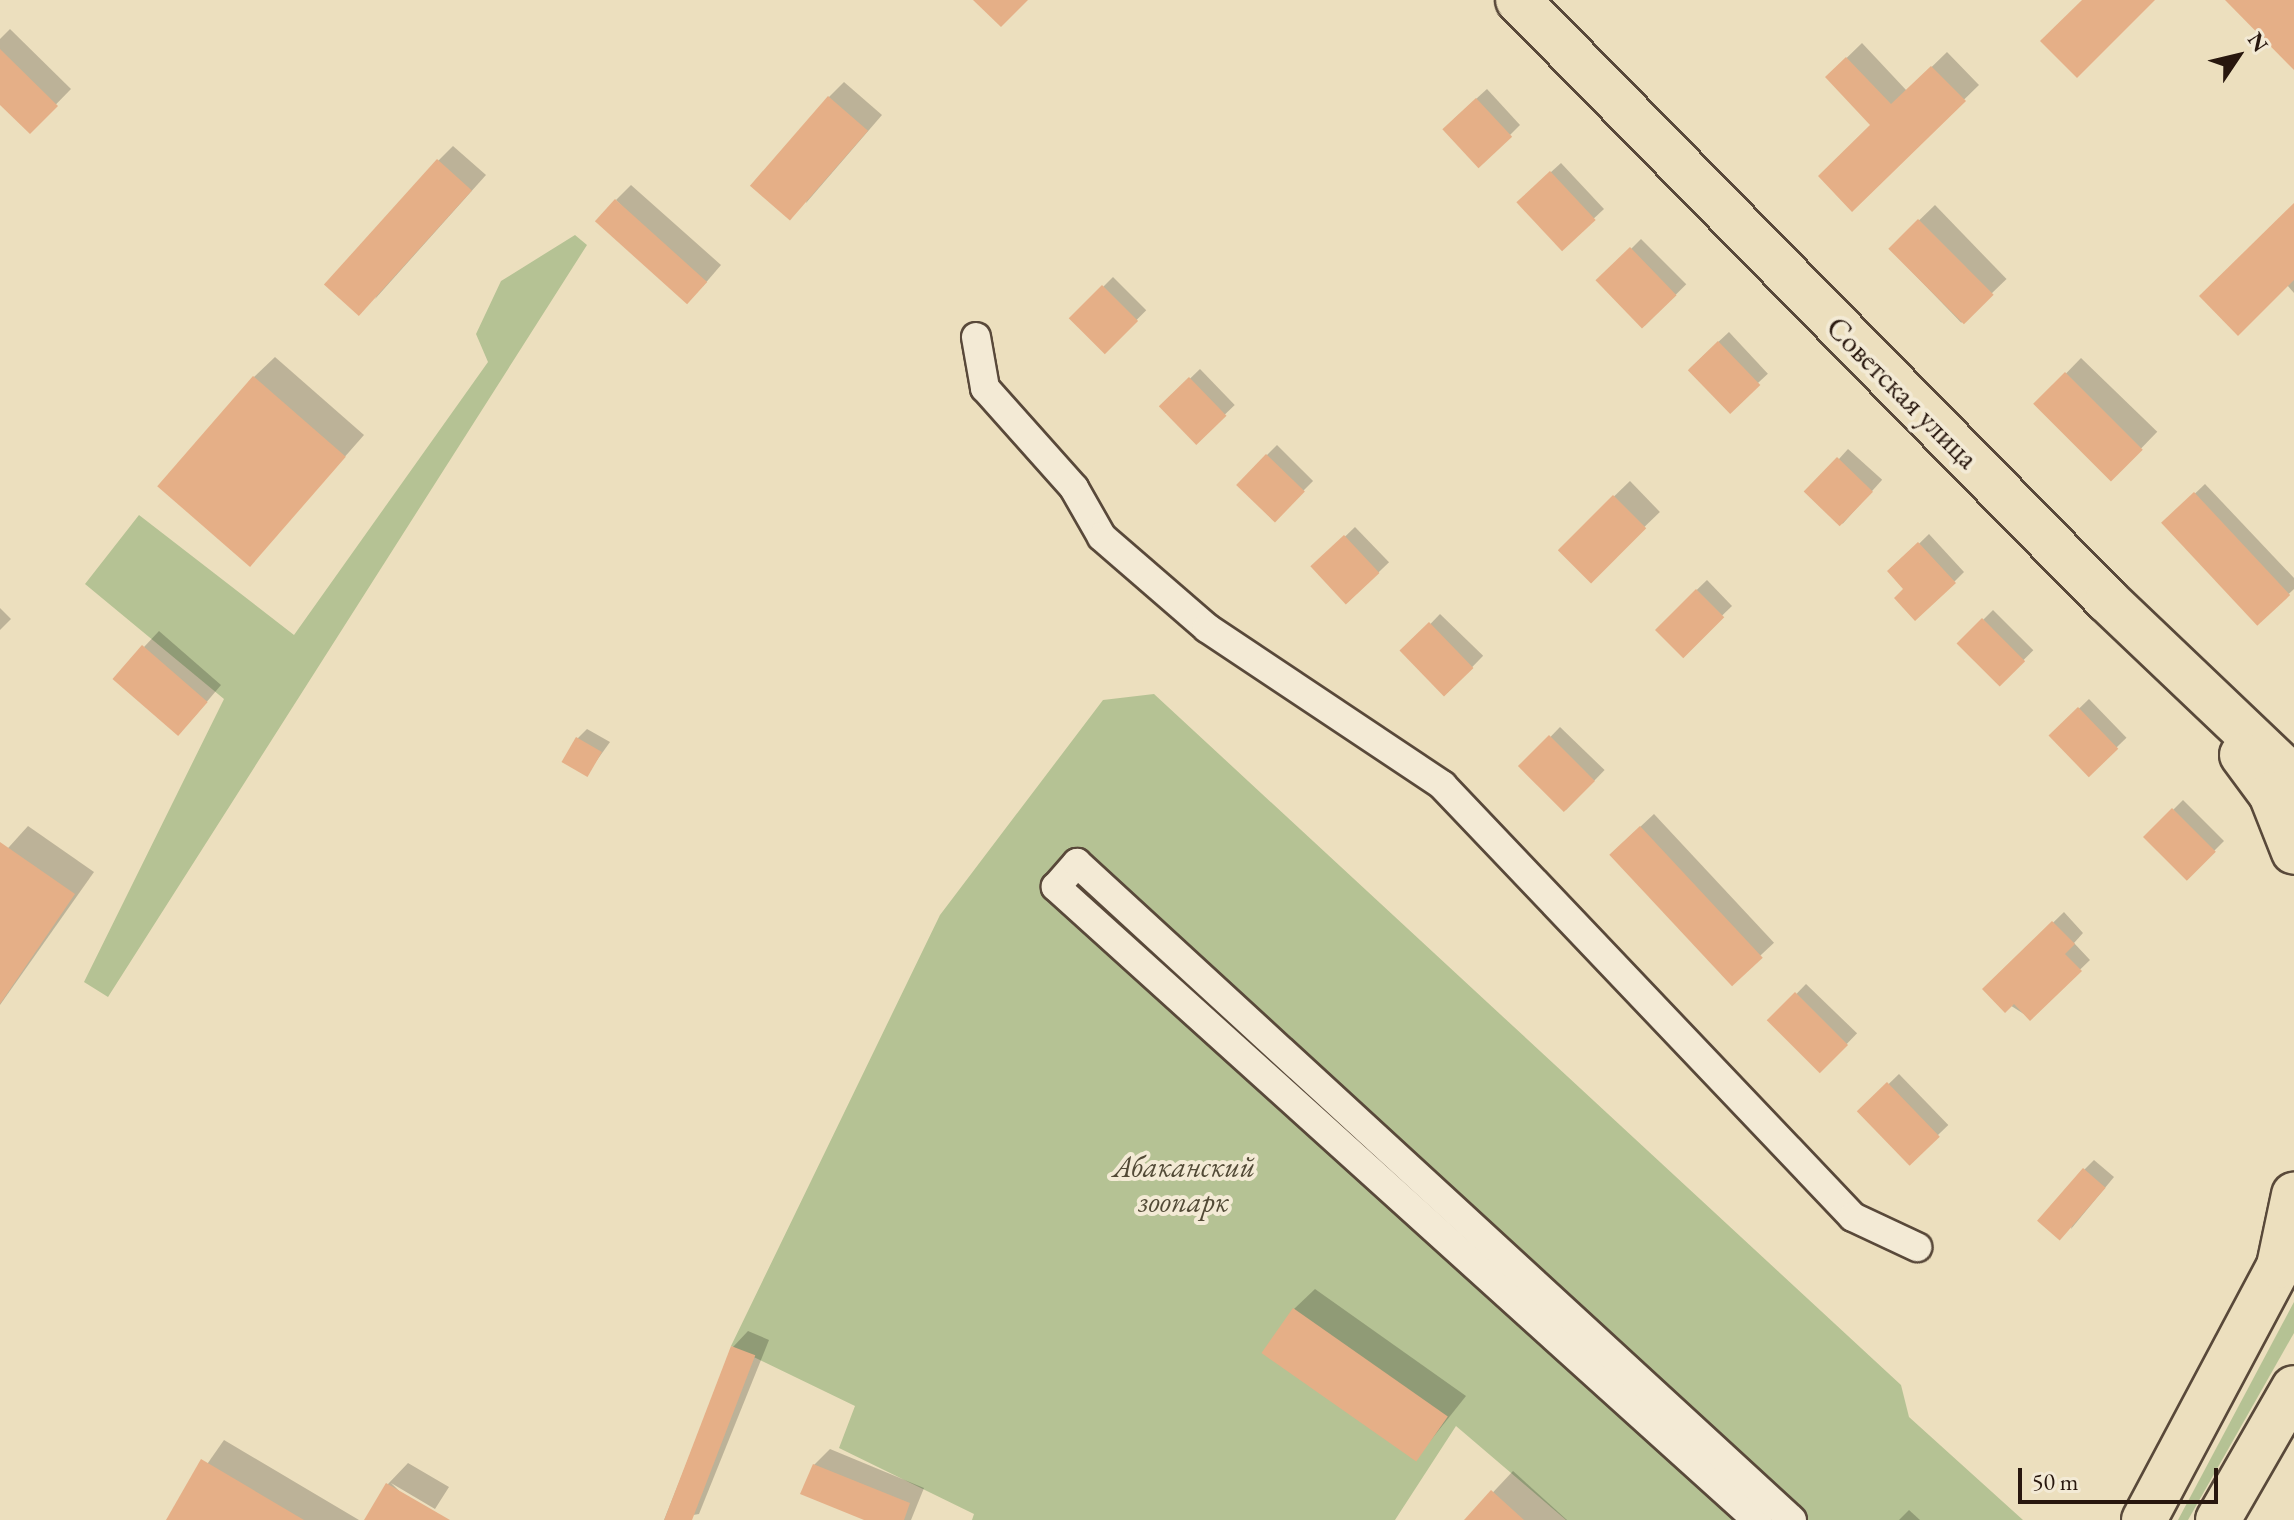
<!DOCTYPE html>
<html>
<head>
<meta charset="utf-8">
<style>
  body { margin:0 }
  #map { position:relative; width:2294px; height:1520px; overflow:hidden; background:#ecdfbe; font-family:"EB Garamond",serif }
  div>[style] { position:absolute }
  .green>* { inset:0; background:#b5c294 }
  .shadow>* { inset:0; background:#0003; transform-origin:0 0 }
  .building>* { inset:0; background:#e5af87; transform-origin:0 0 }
  .roads { filter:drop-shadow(2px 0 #59493a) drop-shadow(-2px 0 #59493a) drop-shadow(0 2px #59493a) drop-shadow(0 -2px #59493a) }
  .street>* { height:28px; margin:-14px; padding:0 14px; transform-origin:14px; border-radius:14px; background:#f3ead5 }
  .primary>* { height:44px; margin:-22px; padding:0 22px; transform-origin:22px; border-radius:22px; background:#ecdfbe }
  span { translate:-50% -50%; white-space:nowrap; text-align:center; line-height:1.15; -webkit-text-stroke:8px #f3ead5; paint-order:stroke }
  .street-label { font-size:30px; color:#28170e }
  .park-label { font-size:30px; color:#524a36; font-style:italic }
  .north { position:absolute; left:2198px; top:16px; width:80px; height:80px; -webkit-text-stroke:6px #f3ead5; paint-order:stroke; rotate:55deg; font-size:22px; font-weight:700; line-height:32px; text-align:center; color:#28170e }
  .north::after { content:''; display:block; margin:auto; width:28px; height:36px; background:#28170e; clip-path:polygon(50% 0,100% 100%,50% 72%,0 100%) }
  .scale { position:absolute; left:2018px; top:1468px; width:200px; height:36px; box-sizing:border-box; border:4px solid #28170e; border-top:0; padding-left:10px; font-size:24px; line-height:28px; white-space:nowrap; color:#28170e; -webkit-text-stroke:6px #f3ead5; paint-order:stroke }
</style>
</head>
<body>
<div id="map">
  <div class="green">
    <i style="clip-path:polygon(575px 235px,587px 245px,108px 997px,84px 982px,224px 699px,85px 584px,139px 515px,294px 635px,488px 362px,476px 334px,501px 281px)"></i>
    <i style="clip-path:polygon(1154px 694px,1901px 1385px,1909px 1417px,2023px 1520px,1566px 1520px,1456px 1426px,1395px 1520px,972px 1520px,974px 1514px,839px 1448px,855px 1406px,731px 1346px,940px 915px,1103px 700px)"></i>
    <i style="clip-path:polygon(2294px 1302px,2294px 1333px,2188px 1520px,2178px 1520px)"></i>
  </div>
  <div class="shadow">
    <i style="clip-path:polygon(10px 29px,71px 89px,30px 131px,0 102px,0 39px)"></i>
    <i style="clip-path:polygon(1862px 43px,1907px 91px,1947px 52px,1979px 85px,1852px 209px,1873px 125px,1827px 77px)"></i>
    <i style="clip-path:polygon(844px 82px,882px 115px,806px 203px,829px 97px)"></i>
    <i style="clip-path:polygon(1487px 89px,1520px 125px,1510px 135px,1454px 119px)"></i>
    <i style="clip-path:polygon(453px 146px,486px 175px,375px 299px,438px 161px)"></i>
    <i style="clip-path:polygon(1561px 163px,1604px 209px,1561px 249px,1529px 192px)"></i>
    <i style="clip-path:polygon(631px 185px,721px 265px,703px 286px,616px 200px)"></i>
    <i style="left:1935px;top:205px;width:103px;height:63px;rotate:46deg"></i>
    <i style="clip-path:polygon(2294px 205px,2294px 293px,2287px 285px)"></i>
    <i style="left:1641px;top:239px;width:64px;height:59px;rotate:45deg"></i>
    <i style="left:1113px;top:277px;width:47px;height:58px;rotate:45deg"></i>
    <i style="left:1729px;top:332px;width:57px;height:54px;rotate:47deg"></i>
    <i style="clip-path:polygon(275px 357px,364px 435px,269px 543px,254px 377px)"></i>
    <i style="left:2081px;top:358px;width:106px;height:64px;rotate:44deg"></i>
    <i style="left:1200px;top:369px;width:50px;height:53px;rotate:46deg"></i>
    <i style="left:1277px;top:445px;width:51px;height:56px;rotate:45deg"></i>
    <i style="left:1848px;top:449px;width:46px;height:59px;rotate:42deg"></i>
    <i style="left:1630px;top:481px;width:43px;height:98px;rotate:46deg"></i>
    <i style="clip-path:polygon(2205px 484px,2294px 578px,2294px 589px,2259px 622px,2164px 523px)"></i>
    <i style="left:1355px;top:527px;width:49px;height:57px;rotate:46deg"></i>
    <i style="clip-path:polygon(1929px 534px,1964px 572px,1954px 582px,1906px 589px,1890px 572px)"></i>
    <i style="left:1707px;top:580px;width:36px;height:70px;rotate:46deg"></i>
    <i style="clip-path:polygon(0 608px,11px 619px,0 630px)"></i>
    <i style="left:1993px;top:610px;width:57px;height:48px;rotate:45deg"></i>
    <i style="left:1440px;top:614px;width:60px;height:52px;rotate:44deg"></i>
    <i style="clip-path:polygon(159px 631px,221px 685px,194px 717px,144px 647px)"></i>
    <i style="left:2089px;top:699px;width:54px;height:52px;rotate:46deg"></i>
    <i style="left:1560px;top:727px;width:62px;height:56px;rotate:44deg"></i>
    <i style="clip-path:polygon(587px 729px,610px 742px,587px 774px,577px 739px)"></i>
    <i style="left:2183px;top:800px;width:58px;height:53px;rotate:45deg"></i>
    <i style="left:1654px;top:814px;width:176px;height:59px;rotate:47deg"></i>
    <i style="clip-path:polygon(28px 826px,94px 872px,0 1005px,0 857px)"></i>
    <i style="clip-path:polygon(2064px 912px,2083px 933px,2074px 943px,2090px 960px,2030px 1018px,1985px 989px)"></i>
    <i style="left:1806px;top:984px;width:71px;height:51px;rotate:44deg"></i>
    <i style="left:1899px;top:1074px;width:71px;height:54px;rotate:46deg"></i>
    <i style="clip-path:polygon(2094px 1160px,2114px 1177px,2071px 1229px,2084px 1170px)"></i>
    <i style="clip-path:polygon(1315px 1289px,1466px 1396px,1415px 1460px,1294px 1309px)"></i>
    <i style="clip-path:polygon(748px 1331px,769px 1340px,699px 1514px,664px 1520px,733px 1347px)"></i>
    <i style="clip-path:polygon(224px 1440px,359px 1520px,168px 1520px)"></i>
    <i style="clip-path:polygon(830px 1449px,924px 1488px,911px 1520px,869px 1520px,814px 1465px)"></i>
    <i style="clip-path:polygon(408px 1463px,449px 1487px,435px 1509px,391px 1483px,429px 1520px,366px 1520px,388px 1484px)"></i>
    <i style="clip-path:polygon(1513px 1471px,1567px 1520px,1467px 1520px)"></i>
    <i style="clip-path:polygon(1909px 1510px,1920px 1520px,1899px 1520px)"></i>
  </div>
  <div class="building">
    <i style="clip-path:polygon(973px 0,1028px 0,1001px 27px)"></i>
    <i style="clip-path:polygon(2082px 0,2155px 0,2077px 78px,2040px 41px)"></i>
    <i style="clip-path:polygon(2225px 0,2294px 0,2294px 70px)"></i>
    <i style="clip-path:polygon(0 49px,58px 106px,30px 134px,0 105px)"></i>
    <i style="clip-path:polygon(1846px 57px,1891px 104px,1931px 66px,1966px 101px,1852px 212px,1818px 176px,1870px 125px,1825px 77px)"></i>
    <i style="left:828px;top:96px;width:53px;height:119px;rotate:41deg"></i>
    <i style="left:1476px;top:98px;width:53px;height:46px;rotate:47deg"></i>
    <i style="left:437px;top:159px;width:47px;height:169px;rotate:42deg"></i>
    <i style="left:1550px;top:171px;width:67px;height:46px;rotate:47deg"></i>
    <i style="left:615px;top:199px;width:124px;height:30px;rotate:42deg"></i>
    <i style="clip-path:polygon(2294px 203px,2294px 280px,2238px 336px,2199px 296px)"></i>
    <i style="left:1918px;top:219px;width:107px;height:42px;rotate:45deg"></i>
    <i style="left:1630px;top:247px;width:67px;height:48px;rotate:46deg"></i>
    <i style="left:1102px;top:285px;width:51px;height:47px;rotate:45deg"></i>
    <i style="left:1718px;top:341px;width:61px;height:42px;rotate:46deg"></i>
    <i style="left:2065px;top:372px;width:110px;height:45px;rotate:45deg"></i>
    <i style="left:253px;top:376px;width:123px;height:146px;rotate:41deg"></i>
    <i style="left:1189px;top:377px;width:54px;height:42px;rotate:46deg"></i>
    <i style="left:1266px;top:454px;width:54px;height:43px;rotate:44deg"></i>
    <i style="left:1837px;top:457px;width:50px;height:48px;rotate:44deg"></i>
    <i style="left:2194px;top:492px;width:141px;height:45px;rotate:47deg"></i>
    <i style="left:1613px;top:495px;width:47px;height:78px;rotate:45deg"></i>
    <i style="left:1344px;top:535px;width:52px;height:46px;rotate:47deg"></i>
    <i style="clip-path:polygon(1918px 542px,1956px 583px,1915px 621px,1894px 598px,1903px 589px,1887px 571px)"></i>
    <i style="left:1696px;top:589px;width:40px;height:58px;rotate:45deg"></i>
    <i style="left:1982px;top:618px;width:61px;height:36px;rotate:45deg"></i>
    <i style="left:1429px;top:622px;width:64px;height:41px;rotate:46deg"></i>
    <i style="left:142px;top:645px;width:87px;height:45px;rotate:41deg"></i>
    <i style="left:2078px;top:707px;width:58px;height:41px;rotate:46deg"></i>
    <i style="left:1549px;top:735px;width:65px;height:44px;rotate:45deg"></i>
    <i style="left:576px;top:737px;width:30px;height:29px;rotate:30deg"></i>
    <i style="left:2172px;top:808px;width:62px;height:41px;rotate:45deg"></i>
    <i style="left:1640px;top:826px;width:180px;height:42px;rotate:47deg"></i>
    <i style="clip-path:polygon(0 842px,75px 894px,0 1004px)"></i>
    <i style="clip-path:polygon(2052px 921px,2075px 944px,2065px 954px,2082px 971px,2030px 1021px,2014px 1004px,2005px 1013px,1982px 989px)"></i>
    <i style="left:1795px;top:992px;width:75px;height:40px;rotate:45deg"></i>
    <i style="left:1887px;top:1082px;width:76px;height:42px;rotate:46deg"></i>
    <i style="left:2083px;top:1168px;width:30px;height:70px;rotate:41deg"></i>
    <i style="left:1293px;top:1308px;width:189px;height:55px;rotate:35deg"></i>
    <i style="left:731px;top:1346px;width:26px;height:187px;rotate:21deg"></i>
    <i style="clip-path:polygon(201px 1459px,304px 1520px,166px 1520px)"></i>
    <i style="clip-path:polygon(813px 1464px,910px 1503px,904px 1520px,864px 1520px,800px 1494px)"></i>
    <i style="clip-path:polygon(386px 1483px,450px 1520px,364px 1520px)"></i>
    <i style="clip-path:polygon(1491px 1490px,1524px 1520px,1464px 1520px)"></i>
  </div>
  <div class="roads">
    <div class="street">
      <i style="left:976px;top:337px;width:52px;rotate:80deg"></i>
      <i style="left:985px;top:388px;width:134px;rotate:48.3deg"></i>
      <i style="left:1074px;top:488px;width:56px;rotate:60.3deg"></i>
      <i style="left:1102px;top:537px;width:139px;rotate:40.9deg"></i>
      <i style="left:1207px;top:628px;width:283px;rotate:33.7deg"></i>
      <i style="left:1442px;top:785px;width:596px;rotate:46.43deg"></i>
      <i style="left:1853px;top:1217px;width:71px;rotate:25.1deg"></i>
      <i style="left:1757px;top:1520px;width:945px;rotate:-137.92deg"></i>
      <i style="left:1056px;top:887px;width:32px;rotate:-49deg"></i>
      <i style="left:1077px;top:863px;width:971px;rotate:42.58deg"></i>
    </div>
    <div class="primary">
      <i style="left:1518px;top:0;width:841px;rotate:45.53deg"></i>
      <i style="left:2107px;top:600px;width:258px;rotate:43.6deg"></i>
      <i style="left:2242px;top:755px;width:49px;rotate:53.4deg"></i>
      <i style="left:2271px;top:794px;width:62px;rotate:68.4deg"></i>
      <i style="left:2144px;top:1520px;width:288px;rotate:-62deg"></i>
      <i style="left:2279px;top:1266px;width:73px;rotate:-78.1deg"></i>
      <i style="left:2218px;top:1520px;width:152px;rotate:-60.1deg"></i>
    </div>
  </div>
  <div class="street-label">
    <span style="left:1902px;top:393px;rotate:45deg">Советская улица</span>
  </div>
  <div class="park-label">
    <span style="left:1184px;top:1184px">Абаканский<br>зоопарк</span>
  </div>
  <div class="north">N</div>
  <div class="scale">50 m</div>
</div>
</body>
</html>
